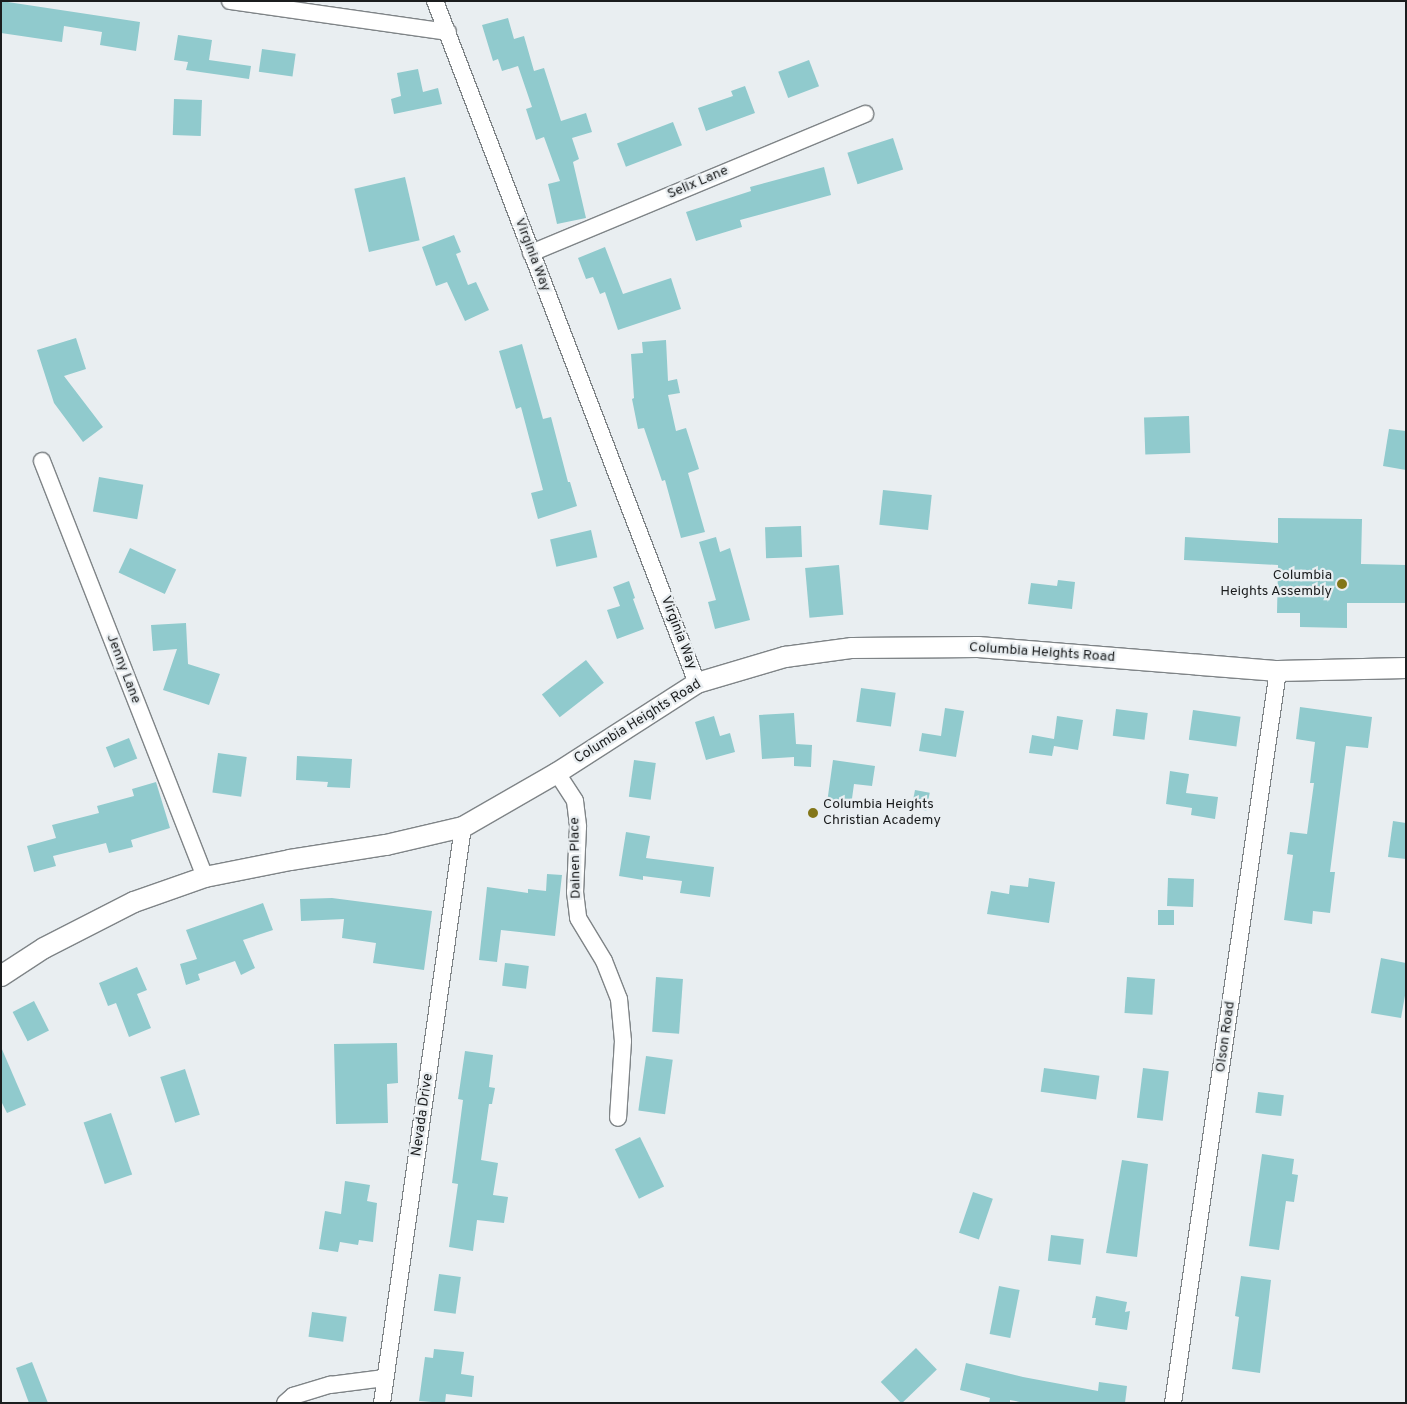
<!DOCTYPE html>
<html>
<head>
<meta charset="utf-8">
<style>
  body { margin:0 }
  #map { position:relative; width:1407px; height:1404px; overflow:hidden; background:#e9eef1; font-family:Overpass,sans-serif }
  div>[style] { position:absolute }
  .building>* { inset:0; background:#90cacd; transform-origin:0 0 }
  .roads { filter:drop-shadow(1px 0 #7f8487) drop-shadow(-1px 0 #7f8487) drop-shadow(0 1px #7f8487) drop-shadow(0 -1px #7f8487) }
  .minor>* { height:16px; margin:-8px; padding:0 8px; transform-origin:8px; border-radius:8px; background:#fff }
  .tertiary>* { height:20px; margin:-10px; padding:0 10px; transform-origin:10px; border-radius:10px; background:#fff }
  .dots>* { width:14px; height:14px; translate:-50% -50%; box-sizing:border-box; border:2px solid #e9eef1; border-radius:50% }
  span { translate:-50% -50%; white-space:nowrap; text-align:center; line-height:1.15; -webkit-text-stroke:4.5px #e9eef1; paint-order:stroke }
  .street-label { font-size:14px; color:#1b1d1e }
  .poi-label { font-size:14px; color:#1b1d1e }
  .right { translate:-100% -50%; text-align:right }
  .left { translate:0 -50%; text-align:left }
  .frame { position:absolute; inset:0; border:2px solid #1b1d1e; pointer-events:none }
</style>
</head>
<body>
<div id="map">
  <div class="building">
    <i style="clip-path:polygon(1px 1px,140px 22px,136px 51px,100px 45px,102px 32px,64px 26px,62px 42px,1px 33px)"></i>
    <i style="clip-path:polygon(508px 18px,514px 39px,524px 36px,534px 71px,544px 68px,561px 121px,586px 113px,592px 132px,572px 138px,579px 159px,573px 162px,586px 218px,557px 224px,548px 184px,560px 181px,544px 137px,536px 140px,526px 109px,532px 107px,518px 66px,502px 71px,498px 59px,493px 61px,482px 25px)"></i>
    <i style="clip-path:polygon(178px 35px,212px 40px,209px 60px,251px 66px,249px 79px,186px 70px,188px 62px,174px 60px)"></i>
    <i style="left:262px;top:49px;width:34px;height:23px;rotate:8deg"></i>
    <i style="left:809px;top:60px;width:28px;height:33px;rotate:69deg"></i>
    <i style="clip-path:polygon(418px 69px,423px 92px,438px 88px,442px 104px,394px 114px,391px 99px,401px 96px,397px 73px)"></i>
    <i style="clip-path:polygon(745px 86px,755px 113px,706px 131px,698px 108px,733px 96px,731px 91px)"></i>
    <i style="left:174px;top:99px;width:28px;height:36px;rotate:2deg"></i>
    <i style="left:673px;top:122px;width:25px;height:60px;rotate:69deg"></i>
    <i style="left:893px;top:138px;width:33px;height:48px;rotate:72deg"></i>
    <i style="clip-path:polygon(824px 167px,831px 195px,740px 220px,742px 227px,696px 241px,686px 212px,751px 191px,750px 187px)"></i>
    <i style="left:405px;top:177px;width:65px;height:52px;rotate:77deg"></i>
    <i style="clip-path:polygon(454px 235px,461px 252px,456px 254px,468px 285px,476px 282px,489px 310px,465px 321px,447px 282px,436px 286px,422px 247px)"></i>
    <i style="clip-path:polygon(605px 247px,623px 294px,671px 278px,681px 309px,618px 330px,605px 292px,600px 294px,593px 277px,586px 279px,578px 258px)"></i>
    <i style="clip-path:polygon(76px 338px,86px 369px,64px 376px,103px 427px,83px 442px,54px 403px,37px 350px)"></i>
    <i style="clip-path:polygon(666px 340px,668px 381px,677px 379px,680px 393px,668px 395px,676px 431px,686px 428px,699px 469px,688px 473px,705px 532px,681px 538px,665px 480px,662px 481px,644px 428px,638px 429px,632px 399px,634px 398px,631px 354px,643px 353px,642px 342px)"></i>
    <i style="clip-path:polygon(522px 344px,543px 419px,551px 417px,568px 482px,570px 482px,577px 506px,538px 519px,531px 493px,543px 490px,521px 407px,516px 409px,499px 351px)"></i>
    <i style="left:1189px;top:416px;width:37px;height:45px;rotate:88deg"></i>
    <i style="clip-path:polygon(1389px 429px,1406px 431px,1406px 470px,1383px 466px)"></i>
    <i style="left:99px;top:477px;width:45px;height:35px;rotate:10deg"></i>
    <i style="left:883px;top:490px;width:49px;height:35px;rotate:6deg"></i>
    <i style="clip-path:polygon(1278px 518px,1362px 519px,1361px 564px,1406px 565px,1406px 603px,1347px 603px,1347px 628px,1300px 627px,1300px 613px,1277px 613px,1278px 565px,1184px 560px,1185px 537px,1278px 543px)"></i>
    <i style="left:801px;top:526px;width:31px;height:36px;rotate:88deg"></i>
    <i style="left:591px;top:530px;width:28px;height:42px;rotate:77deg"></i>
    <i style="clip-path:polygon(716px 537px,720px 552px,730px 548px,750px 620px,715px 629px,708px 602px,716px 600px,699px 542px)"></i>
    <i style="left:130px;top:548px;width:51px;height:27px;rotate:25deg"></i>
    <i style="left:839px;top:565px;width:50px;height:34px;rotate:85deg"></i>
    <i style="clip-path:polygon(1058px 580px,1075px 582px,1072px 609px,1028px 604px,1031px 583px,1057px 586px)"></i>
    <i style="clip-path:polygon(629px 581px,635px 598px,633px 599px,644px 629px,617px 639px,607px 610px,620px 606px,613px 587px)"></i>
    <i style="clip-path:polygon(186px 623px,188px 664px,220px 674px,209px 705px,163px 690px,177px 649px,153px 651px,151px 625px)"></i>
    <i style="left:586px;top:660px;width:29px;height:56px;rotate:52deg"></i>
    <i style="left:861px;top:688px;width:35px;height:34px;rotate:8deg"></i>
    <i style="clip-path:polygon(1300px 707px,1372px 717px,1368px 748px,1346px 746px,1330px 872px,1335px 872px,1330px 913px,1313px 911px,1312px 924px,1284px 920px,1293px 855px,1287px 854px,1290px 832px,1307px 834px,1314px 783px,1310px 783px,1315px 742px,1296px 739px)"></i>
    <i style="clip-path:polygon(945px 708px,964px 711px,956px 757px,919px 751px,922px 733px,941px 736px)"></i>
    <i style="left:1116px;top:709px;width:32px;height:27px;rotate:7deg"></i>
    <i style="left:1193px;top:710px;width:48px;height:30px;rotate:8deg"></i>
    <i style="clip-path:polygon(794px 713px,796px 744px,812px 745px,811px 767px,794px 766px,794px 757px,762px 759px,759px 715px)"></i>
    <i style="clip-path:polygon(714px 716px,720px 736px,730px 733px,735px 752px,706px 760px,695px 722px)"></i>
    <i style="clip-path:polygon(1057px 716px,1083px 720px,1078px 750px,1054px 746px,1052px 756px,1029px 753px,1032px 735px,1054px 739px)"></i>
    <i style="left:129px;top:738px;width:22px;height:25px;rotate:68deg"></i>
    <i style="left:218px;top:753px;width:29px;height:40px;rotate:8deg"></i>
    <i style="clip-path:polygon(297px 756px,352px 759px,350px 788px,327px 787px,328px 782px,296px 780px)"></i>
    <i style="left:634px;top:760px;width:22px;height:37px;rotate:8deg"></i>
    <i style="clip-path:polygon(833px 760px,875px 766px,872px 786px,854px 784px,851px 806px,827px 803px)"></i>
    <i style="clip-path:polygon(1170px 771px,1189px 774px,1186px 793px,1218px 797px,1215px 819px,1191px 815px,1192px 808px,1166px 804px)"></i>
    <i style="clip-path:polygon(156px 782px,170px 828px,131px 840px,133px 847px,109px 853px,106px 843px,53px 856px,56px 866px,34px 872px,27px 846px,56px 838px,52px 825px,99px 813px,97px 806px,134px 796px,132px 789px)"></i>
    <i style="left:915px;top:790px;width:15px;height:18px;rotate:11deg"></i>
    <i style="clip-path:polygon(1393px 821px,1406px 823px,1406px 859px,1388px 857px)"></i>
    <i style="clip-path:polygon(626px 832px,650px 836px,646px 858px,714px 867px,710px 897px,680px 893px,682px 881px,643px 876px,643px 880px,619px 876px)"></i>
    <i style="clip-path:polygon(547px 874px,562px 875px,555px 936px,501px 930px,497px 962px,479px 960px,487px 887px,528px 893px,528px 889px,546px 891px)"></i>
    <i style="clip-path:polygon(1029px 878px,1055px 882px,1049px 923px,987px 914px,991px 891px,1009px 894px,1010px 885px,1028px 887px)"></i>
    <i style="left:1168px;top:878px;width:26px;height:28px;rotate:2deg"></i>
    <i style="clip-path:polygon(332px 898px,432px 911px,424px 970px,373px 963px,376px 943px,342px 938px,344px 919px,301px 921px,300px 899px)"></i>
    <i style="clip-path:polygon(263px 903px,273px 930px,243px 940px,255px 968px,241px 975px,235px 961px,198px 974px,200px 980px,186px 985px,180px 964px,197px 959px,186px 930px)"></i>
    <i style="left:1158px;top:910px;width:16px;height:15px"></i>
    <i style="clip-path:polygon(1381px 958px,1406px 963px,1406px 990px,1401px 1018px,1371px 1013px)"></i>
    <i style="left:505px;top:963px;width:24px;height:23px;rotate:7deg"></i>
    <i style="clip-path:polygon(137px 967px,147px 990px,137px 994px,151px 1028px,129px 1037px,116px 1003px,108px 1006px,99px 983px)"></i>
    <i style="left:656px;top:977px;width:27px;height:55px;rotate:4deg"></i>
    <i style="left:1127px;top:977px;width:28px;height:36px;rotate:4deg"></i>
    <i style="left:34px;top:1001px;width:33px;height:24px;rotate:63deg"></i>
    <i style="clip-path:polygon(397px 1043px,398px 1083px,387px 1084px,388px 1123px,336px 1124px,334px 1044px)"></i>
    <i style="clip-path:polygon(1px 1047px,26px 1105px,7px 1113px,1px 1101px)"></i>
    <i style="clip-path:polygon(465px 1051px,493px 1055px,489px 1087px,495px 1088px,492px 1104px,489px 1104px,481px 1160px,498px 1163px,493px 1195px,508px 1197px,504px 1223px,477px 1220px,473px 1251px,449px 1247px,458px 1184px,452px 1183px,463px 1100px,458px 1099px)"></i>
    <i style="left:646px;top:1056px;width:27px;height:55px;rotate:8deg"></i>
    <i style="left:1044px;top:1068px;width:56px;height:24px;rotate:8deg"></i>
    <i style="left:1143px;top:1068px;width:26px;height:50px;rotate:7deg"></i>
    <i style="left:185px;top:1069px;width:48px;height:26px;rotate:72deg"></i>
    <i style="left:1258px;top:1092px;width:26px;height:21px;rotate:7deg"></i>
    <i style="left:111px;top:1113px;width:65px;height:29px;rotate:71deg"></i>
    <i style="left:640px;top:1137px;width:55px;height:28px;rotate:64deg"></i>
    <i style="clip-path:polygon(1262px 1154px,1294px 1159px,1292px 1174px,1298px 1175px,1294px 1202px,1286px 1201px,1279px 1250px,1249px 1246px)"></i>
    <i style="clip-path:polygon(1122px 1160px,1148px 1164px,1137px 1257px,1106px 1253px)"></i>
    <i style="clip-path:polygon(345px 1181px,370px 1185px,367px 1201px,377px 1203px,373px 1242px,359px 1240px,358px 1245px,340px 1242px,338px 1252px,319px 1249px,325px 1211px,341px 1214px)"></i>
    <i style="left:973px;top:1192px;width:21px;height:43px;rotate:19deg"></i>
    <i style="left:1051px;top:1235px;width:33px;height:26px;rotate:7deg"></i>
    <i style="left:439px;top:1274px;width:22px;height:37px;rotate:8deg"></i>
    <i style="clip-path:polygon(1241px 1276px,1271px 1280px,1260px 1373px,1232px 1369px,1239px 1317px,1235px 1316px)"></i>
    <i style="left:999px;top:1286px;width:21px;height:49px;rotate:11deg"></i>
    <i style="clip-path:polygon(1096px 1296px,1127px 1302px,1125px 1312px,1130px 1311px,1127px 1330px,1095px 1325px,1096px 1318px,1092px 1318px)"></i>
    <i style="left:312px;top:1312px;width:35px;height:25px;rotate:8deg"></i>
    <i style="left:916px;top:1348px;width:30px;height:49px;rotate:46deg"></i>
    <i style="clip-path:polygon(434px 1349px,464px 1352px,461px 1374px,474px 1376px,472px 1397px,446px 1394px,445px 1403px,419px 1401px,425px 1357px,433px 1358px)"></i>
    <i style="clip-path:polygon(32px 1362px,48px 1403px,29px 1403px,16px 1368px)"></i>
    <i style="clip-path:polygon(966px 1363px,1023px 1377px,1098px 1391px,1099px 1382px,1127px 1386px,1125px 1403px,1025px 1403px,1010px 1400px,1010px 1403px,989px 1403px,990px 1398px,960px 1390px)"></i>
  </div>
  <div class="roads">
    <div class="minor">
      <i style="left:230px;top:1px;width:220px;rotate:8.1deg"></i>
      <i style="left:435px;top:1px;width:731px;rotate:68.99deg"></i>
      <i style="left:531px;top:253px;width:362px;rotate:-22.6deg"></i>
      <i style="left:42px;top:461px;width:447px;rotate:68.6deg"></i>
      <i style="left:557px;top:773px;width:33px;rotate:57deg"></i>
      <i style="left:575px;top:801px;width:26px;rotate:83deg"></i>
      <i style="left:578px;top:827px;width:65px;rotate:92.6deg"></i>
      <i style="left:575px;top:892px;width:26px;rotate:83deg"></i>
      <i style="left:578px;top:918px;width:50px;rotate:58.8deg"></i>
      <i style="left:604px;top:961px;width:41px;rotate:68.5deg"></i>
      <i style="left:619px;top:999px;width:42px;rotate:84.6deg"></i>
      <i style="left:623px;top:1041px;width:77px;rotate:93.7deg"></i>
      <i style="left:285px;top:1403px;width:11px;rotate:-41deg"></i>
      <i style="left:293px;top:1396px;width:39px;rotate:-17deg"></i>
      <i style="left:330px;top:1385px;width:55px;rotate:-7.3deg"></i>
      <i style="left:382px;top:1403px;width:582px;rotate:-82deg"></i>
      <i style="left:1173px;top:1403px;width:739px;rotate:-81.84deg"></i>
    </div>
    <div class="tertiary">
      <i style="left:1px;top:976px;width:51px;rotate:-33.1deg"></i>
      <i style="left:44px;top:948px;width:101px;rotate:-27.1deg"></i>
      <i style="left:134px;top:902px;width:75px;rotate:-19.4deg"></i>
      <i style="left:205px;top:877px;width:87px;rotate:-11.3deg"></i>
      <i style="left:290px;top:860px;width:97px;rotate:-8.9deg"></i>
      <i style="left:386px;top:845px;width:79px;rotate:-13.2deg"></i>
      <i style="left:463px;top:827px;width:108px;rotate:-29.9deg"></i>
      <i style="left:557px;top:773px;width:166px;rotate:-32.7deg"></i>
      <i style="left:697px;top:683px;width:92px;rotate:-16.5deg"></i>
      <i style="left:785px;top:657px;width:68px;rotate:-7.7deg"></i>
      <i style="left:852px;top:648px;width:126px;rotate:-0.5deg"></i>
      <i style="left:978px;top:647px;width:301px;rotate:4.6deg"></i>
      <i style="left:1278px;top:671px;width:128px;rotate:-1.3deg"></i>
    </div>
  </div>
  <div class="dots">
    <i style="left:1342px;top:584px;background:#837619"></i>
    <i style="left:813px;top:813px;background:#837619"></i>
  </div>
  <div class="street-label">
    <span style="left:698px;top:183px;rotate:-23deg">Selix Lane</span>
    <span style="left:532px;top:255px;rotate:69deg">Virginia Way</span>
    <span style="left:678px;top:633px;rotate:69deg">Virginia Way</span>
    <span style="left:1042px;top:653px;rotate:4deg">Columbia Heights Road</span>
    <span style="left:123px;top:669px;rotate:69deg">Jenny Lane</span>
    <span style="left:638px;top:722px;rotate:-32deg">Columbia Heights Road</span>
    <span style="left:576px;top:858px;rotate:-91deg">Dainen Place</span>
    <span style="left:1226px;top:1037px;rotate:-82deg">Olson Road</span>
    <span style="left:423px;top:1115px;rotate:-82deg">Nevada Drive</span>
  </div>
  <div class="poi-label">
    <span class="right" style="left:1332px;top:584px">Columbia<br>Heights Assembly</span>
    <span class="left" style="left:823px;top:813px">Columbia Heights<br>Christian Academy</span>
  </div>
  <div class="frame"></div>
</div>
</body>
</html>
